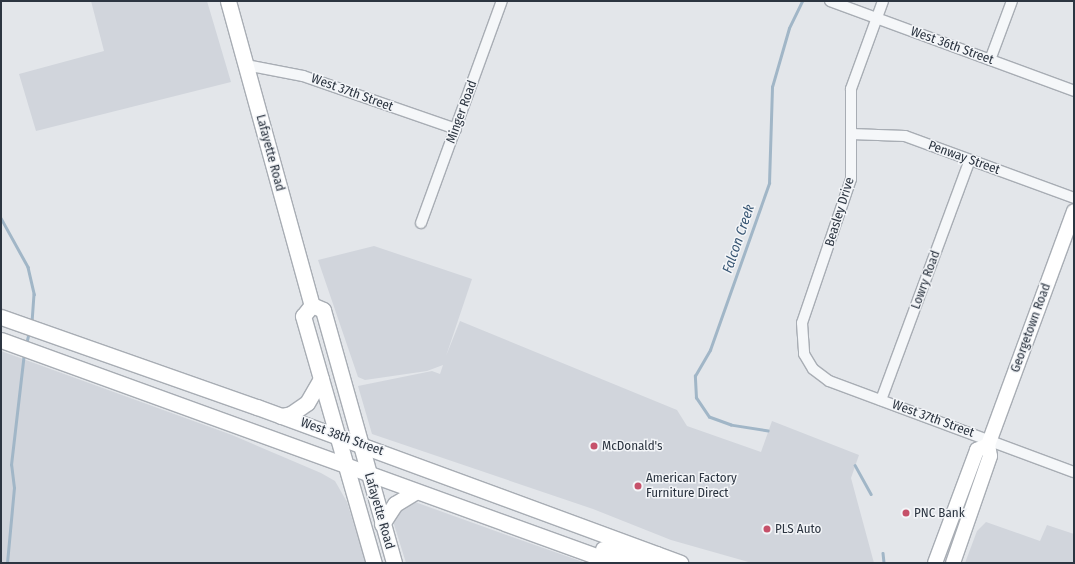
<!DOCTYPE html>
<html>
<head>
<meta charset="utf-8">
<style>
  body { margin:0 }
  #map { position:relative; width:1075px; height:564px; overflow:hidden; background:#e3e6ea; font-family:"Fira Sans Condensed",sans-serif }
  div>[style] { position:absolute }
  .built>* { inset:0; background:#d1d5dc }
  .stream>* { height:2.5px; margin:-1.25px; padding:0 1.25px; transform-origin:1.25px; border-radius:1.25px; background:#a1b6c7 }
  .roads { filter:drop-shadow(1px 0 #a8adb4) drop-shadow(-1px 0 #a8adb4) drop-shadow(0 1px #a8adb4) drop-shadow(0 -1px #a8adb4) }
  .street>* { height:10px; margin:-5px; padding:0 5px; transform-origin:5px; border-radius:5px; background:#f5f7f9 }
  .secondary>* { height:14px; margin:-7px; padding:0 7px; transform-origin:7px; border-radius:7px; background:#fff }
  .primary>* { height:15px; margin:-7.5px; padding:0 7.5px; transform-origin:7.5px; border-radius:7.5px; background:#fff }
  .dots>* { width:11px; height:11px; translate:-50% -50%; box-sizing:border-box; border:2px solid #f3f5f8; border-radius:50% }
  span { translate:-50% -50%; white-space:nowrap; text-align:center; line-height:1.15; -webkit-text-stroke:3px #f3f5f8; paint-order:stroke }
  .street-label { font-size:13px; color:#2c3541 }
  .poi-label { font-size:13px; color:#2c3541 }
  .left { translate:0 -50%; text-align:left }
  .water-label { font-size:14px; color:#385673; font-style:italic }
  .frame { position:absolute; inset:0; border:2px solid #2c3541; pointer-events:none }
</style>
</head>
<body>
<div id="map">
  <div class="built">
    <i style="clip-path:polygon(91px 1px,207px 1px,231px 82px,36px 131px,19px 74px,104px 51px)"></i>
    <i style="clip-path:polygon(374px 246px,472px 279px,446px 356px,460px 321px,677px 410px,687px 426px,761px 452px,772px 421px,859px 455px,851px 478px,874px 563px,752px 563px,671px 540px,593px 509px,372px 434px,358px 386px,432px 371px,440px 374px,443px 365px,427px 371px,365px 380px,358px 377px,318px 260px)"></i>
    <i style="clip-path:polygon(1px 351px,232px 435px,321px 473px,335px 481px,347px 502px,366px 563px,1px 563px)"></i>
    <i style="clip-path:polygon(415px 502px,515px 538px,586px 563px,406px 563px,393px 521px,396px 511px)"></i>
    <i style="clip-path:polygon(986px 522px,1040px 541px,1047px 525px,1074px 534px,1074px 563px,965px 563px,977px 531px)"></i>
  </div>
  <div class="stream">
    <i style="left:1px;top:218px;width:56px;rotate:61.1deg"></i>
    <i style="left:28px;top:267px;width:28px;rotate:77deg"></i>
    <i style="left:34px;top:294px;width:29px;rotate:94deg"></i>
    <i style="left:26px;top:344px;width:12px;rotate:-76deg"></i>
    <i style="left:768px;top:431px;width:37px;rotate:-171deg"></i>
    <i style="left:731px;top:425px;width:23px;rotate:-160deg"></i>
    <i style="left:709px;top:417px;width:23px;rotate:-124deg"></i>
    <i style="left:696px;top:398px;width:22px;rotate:-93deg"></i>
    <i style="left:695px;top:376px;width:30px;rotate:-60deg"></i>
    <i style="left:710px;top:350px;width:177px;rotate:-70.5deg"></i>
    <i style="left:769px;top:183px;width:96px;rotate:-88.2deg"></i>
    <i style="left:772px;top:87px;width:61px;rotate:-73.9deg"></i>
    <i style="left:789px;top:28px;width:30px;rotate:-64deg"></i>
    <i style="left:855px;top:465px;width:33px;rotate:61deg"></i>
    <i style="left:883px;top:553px;width:10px;rotate:84deg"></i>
    <i style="left:7px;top:563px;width:75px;rotate:-84.7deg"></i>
    <i style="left:14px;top:488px;width:23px;rotate:-97deg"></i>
    <i style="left:11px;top:465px;width:113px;rotate:-83.4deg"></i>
  </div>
  <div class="roads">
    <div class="street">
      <i style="left:830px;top:1px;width:260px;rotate:20.2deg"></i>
      <i style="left:883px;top:1px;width:94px;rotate:110deg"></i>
      <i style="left:851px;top:89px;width:90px;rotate:90deg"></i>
      <i style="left:851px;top:179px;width:152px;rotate:108.8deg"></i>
      <i style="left:802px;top:323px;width:31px;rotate:86deg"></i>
      <i style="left:804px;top:354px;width:17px;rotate:59deg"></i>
      <i style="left:813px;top:369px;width:20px;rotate:37deg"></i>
      <i style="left:829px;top:381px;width:261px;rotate:20.4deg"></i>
      <i style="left:990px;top:60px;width:63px;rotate:-69.6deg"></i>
      <i style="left:246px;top:65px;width:58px;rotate:10.9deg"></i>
      <i style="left:303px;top:76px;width:162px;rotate:19.1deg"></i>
      <i style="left:851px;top:134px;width:54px;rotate:2.1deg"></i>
      <i style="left:905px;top:136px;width:180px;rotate:20.1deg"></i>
      <i style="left:421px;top:223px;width:236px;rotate:-70deg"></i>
      <i style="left:881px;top:400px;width:256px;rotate:-69.7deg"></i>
    </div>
    <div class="secondary">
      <i style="left:935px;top:563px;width:121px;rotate:-69.6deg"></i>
      <i style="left:977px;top:450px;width:12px;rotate:-24deg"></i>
      <i style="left:953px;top:563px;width:113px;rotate:-70.9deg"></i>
      <i style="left:990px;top:456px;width:11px;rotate:-100deg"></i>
      <i style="left:988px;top:445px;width:249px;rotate:-69.8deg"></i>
    </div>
    <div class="primary">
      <i style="left:228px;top:1px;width:315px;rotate:74.6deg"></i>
      <i style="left:312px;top:305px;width:12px;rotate:24deg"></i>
      <i style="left:323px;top:310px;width:263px;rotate:74.3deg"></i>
      <i style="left:312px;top:305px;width:14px;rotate:129deg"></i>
      <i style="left:303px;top:316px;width:257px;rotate:74deg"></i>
      <i style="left:1px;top:317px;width:271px;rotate:19.4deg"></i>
      <i style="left:257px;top:407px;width:451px;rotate:20.2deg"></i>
      <i style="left:1px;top:340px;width:653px;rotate:19.96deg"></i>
      <i style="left:281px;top:416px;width:10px;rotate:-11deg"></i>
      <i style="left:291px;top:414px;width:19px;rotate:-35deg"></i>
      <i style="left:307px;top:403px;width:28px;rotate:-60deg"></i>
      <i style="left:382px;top:524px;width:24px;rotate:-57deg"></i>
      <i style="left:395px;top:504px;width:23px;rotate:-31deg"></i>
      <i style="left:603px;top:549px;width:40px;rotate:18deg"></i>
      <i style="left:641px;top:561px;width:17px;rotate:-24deg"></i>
    </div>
  </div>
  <div class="dots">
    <i style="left:594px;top:446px;background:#c6516a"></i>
    <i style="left:638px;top:486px;background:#c6516a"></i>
    <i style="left:906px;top:513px;background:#c6516a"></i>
    <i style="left:767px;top:529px;background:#c6516a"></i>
  </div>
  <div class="street-label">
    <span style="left:952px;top:46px;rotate:20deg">West 36th Street</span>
    <span style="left:352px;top:93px;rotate:20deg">West 37th Street</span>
    <span style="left:462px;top:112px;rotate:-70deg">Minger Road</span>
    <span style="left:270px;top:153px;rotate:75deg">Lafayette Road</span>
    <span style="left:964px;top:158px;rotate:20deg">Penway Street</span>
    <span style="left:840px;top:212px;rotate:-73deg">Beasley Drive</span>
    <span style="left:926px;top:280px;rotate:-70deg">Lowry Road</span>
    <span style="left:1031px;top:328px;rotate:-70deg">Georgetown Road</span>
    <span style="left:933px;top:419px;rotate:20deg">West 37th Street</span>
    <span style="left:342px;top:437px;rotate:20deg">West 38th Street</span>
    <span style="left:379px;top:511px;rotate:74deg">Lafayette Road</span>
  </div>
  <div class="poi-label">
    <span class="left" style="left:602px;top:446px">McDonald's</span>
    <span class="left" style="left:646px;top:486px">American Factory<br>Furniture Direct</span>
    <span class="left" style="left:914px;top:513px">PNC Bank</span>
    <span class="left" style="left:775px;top:529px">PLS Auto</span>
  </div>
  <div class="water-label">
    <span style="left:739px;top:239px;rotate:-71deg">Falcon Creek</span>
  </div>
  <div class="frame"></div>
</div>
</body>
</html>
